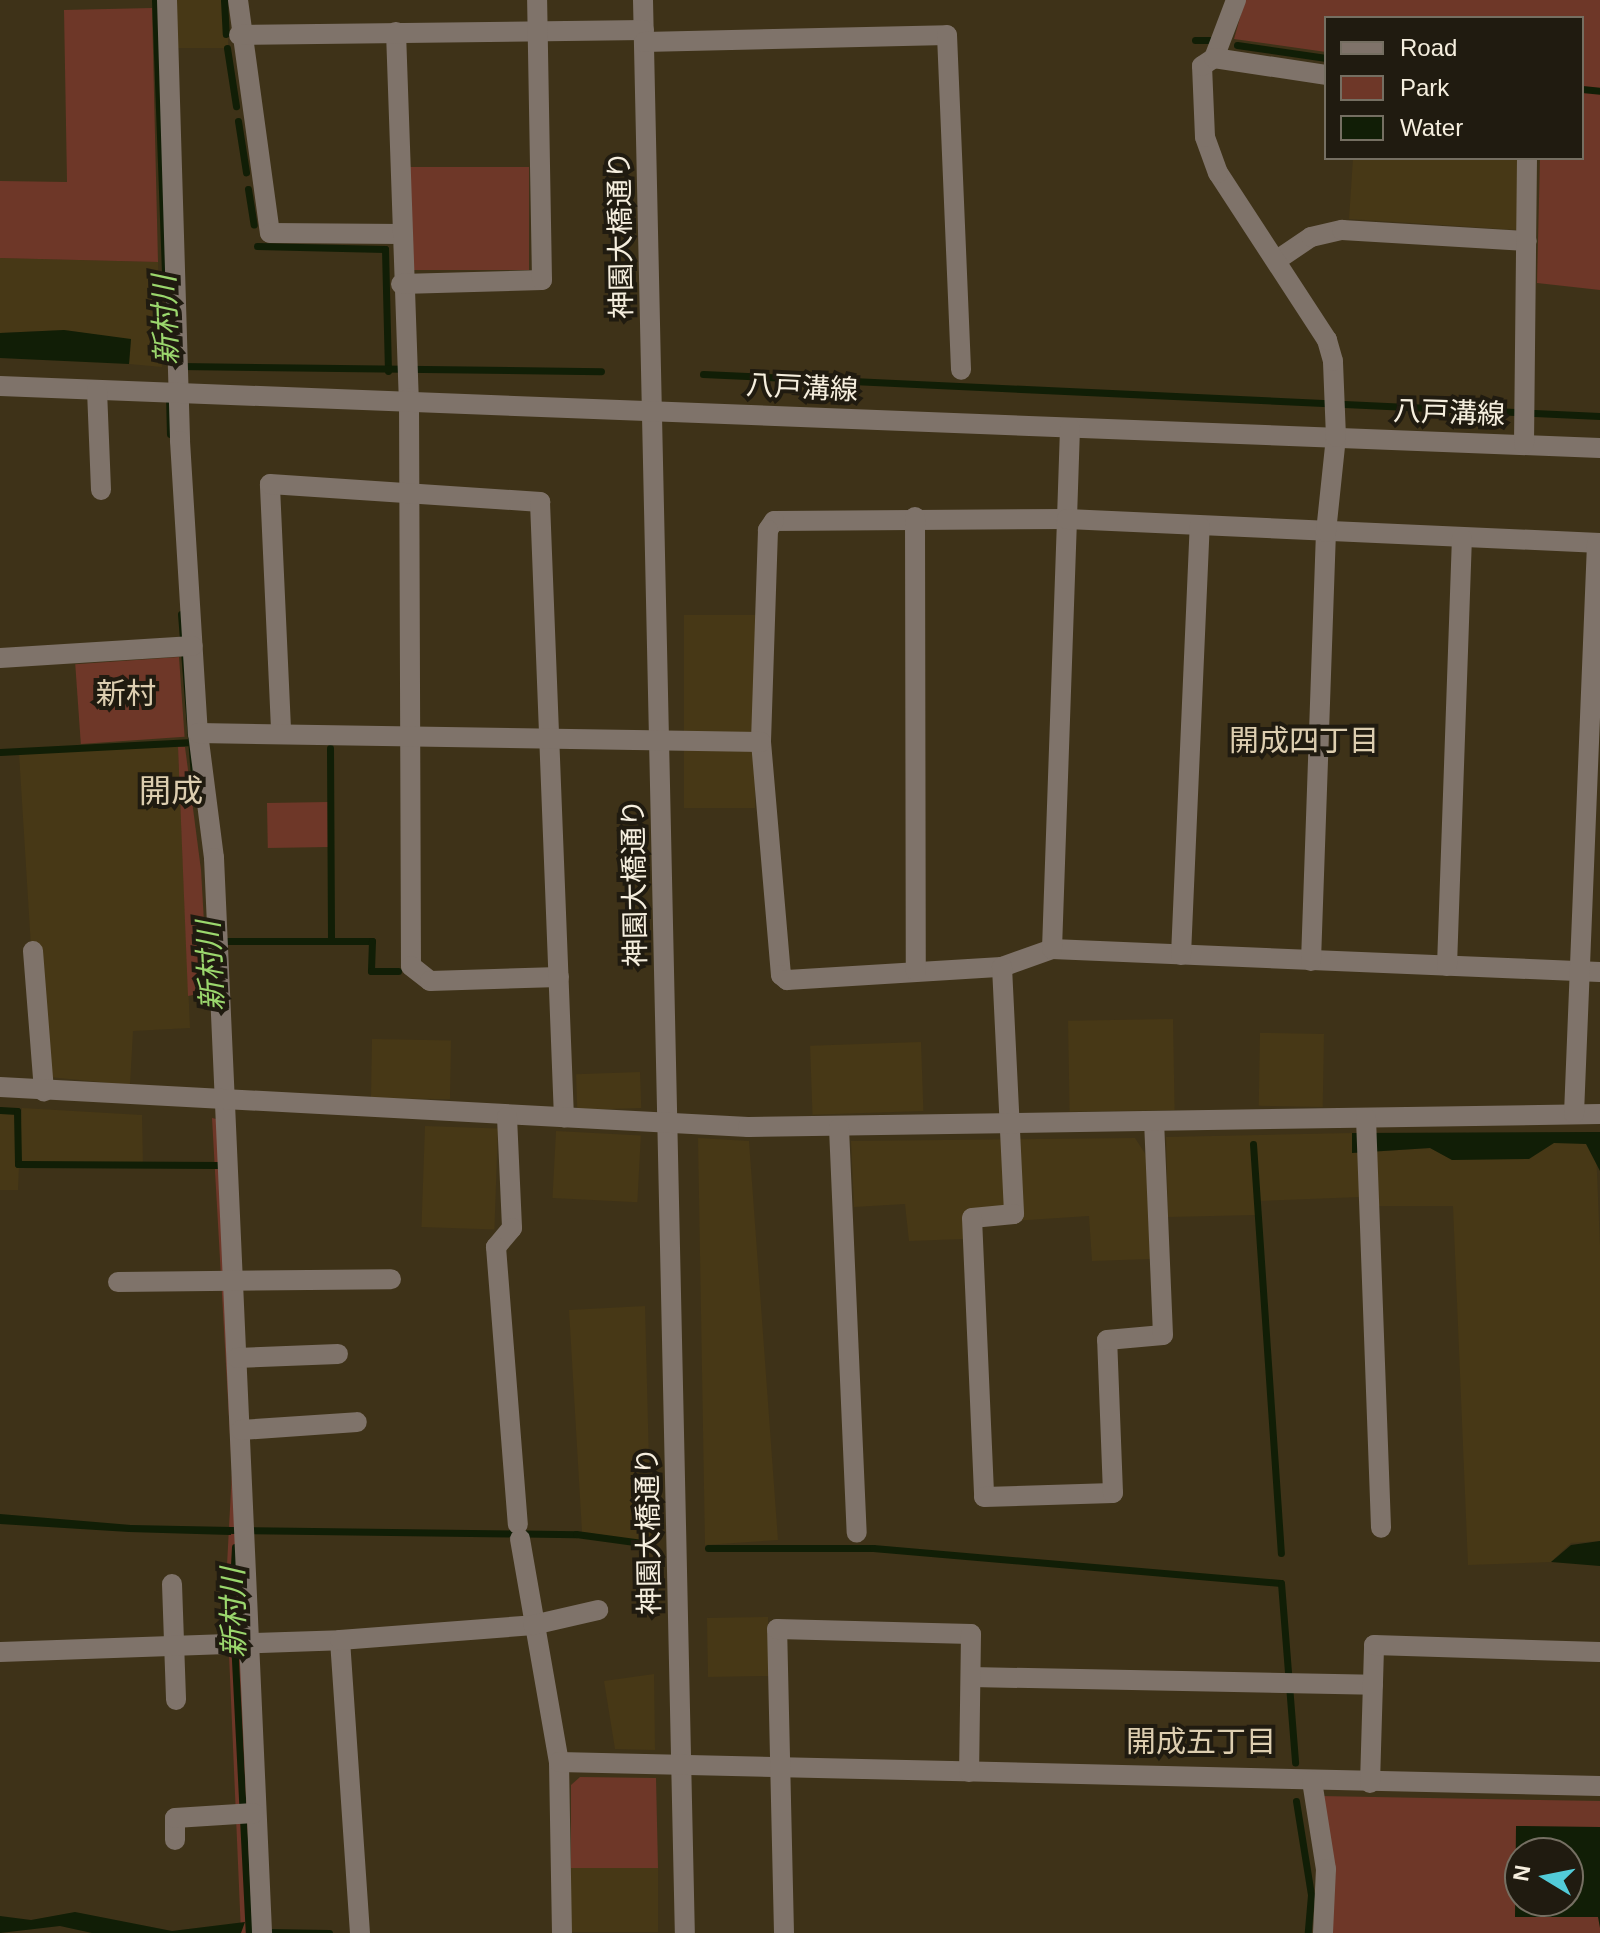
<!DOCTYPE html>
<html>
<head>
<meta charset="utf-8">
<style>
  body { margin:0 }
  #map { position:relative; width:1600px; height:1933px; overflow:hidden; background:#3e3218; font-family:Helvetica,"Noto Sans JP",sans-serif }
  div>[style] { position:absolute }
  .built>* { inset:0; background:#473816; transform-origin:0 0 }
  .green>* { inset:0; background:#6e3728; transform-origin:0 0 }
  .water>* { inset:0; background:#111e06 }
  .stream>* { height:7px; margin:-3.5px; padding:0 3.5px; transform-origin:3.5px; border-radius:3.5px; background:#111e06 }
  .minor>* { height:20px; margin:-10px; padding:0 10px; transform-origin:10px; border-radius:10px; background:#7f736a }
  span { translate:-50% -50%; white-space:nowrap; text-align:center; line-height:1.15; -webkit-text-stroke:8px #201b10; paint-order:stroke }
  .street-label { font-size:28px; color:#f5eede }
  .water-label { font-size:30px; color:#9bd76d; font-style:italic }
  .neighbourhood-label { font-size:30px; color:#ddceb0 }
  .quarter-label { font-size:32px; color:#ddceb0 }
  .legend { position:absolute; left:1324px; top:16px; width:260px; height:144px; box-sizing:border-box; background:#201b10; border:2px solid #756f62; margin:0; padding:10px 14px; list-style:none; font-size:24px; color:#f5eede }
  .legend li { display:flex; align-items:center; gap:16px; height:40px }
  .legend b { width:40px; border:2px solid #756f62 }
  .north { position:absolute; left:1504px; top:1837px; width:80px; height:80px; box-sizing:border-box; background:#201b10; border:2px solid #756f62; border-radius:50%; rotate:280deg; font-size:22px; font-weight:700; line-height:32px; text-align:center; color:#f5eede }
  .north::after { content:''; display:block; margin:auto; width:28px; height:36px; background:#52cbd8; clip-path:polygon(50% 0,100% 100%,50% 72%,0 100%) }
</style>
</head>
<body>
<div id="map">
  <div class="built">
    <i style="left:173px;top:0;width:55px;height:48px"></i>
    <i style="clip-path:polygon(1353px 158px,1519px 158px,1518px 230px,1349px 219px)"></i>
    <i style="clip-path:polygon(0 258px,158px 262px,162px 367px,129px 364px,131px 340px,64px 330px,0 333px)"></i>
    <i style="left:684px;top:615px;width:71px;height:193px"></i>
    <i style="clip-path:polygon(178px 747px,190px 1028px,133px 1031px,130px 1085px,39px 1076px,19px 753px)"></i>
    <i style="left:1173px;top:1019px;width:91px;height:105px;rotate:89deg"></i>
    <i style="left:1324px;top:1034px;width:73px;height:64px;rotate:91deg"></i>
    <i style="left:372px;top:1039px;width:79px;height:59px;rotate:1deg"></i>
    <i style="left:921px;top:1042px;width:69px;height:111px;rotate:88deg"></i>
    <i style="left:640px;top:1072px;width:36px;height:64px;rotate:88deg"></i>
    <i style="clip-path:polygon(22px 1108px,142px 1115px,143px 1165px,19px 1165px,18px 1190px,0 1190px,0 1114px,15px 1114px,18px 1165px)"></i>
    <i style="left:425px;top:1126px;width:73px;height:101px;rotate:2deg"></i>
    <i style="left:556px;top:1131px;width:85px;height:67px;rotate:3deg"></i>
    <i style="clip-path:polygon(1587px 1132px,1596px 1149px,1600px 1246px,1600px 1541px,1571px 1543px,1551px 1562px,1468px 1565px,1453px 1206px,1363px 1206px,1361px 1197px,1257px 1201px,1257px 1215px,1168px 1217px,1166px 1137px,1352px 1133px,1353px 1153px,1430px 1148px,1453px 1160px)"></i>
    <i style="clip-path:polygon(698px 1138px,749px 1141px,778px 1540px,705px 1545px)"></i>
    <i style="clip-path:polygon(1135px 1138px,1146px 1155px,1151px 1259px,1092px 1261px,1089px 1216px,964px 1224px,964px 1239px,909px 1241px,905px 1204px,854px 1207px,851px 1141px)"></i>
    <i style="clip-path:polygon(645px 1306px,651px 1542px,582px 1532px,569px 1310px)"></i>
    <i style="left:768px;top:1617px;width:59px;height:61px;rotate:89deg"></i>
    <i style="clip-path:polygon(654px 1674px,655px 1750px,615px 1749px,604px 1681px)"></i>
    <i style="left:571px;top:1868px;width:87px;height:64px"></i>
  </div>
  <div class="green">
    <i style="clip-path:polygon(1245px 0,1600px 0,1600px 290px,1537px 283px,1540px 158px,1582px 158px,1582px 18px,1326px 18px,1326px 52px,1234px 39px)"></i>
    <i style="clip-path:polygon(152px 8px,158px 262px,0 258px,0 181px,67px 182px,64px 10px)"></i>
    <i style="left:529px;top:167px;width:103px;height:119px;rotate:90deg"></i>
    <i style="left:179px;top:657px;width:80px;height:104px;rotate:86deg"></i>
    <i style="clip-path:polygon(178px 747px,185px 747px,201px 870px,208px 992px,188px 996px)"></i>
    <i style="left:328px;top:802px;width:45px;height:61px;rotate:89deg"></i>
    <i style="clip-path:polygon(212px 1118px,221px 1120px,254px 1933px,241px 1933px,226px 1584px,232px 1471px)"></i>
    <i style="clip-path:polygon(580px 1777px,656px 1778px,658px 1868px,571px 1868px,571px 1785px)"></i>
    <i style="clip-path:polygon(evenodd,1319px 1796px,1600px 1801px,1600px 1933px,1329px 1933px,1319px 1796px,1520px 1853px,1568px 1853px,1568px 1901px,1520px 1901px,1520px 1853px)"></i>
  </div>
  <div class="water">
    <i style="clip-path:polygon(64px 330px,131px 339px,129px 364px,0 358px,0 333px)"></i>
    <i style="clip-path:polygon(1600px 1132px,1600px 1171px,1586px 1144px,1554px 1143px,1529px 1159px,1452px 1160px,1430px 1148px,1352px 1153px,1352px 1133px)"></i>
    <i style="clip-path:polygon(0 1514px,131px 1525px,232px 1527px,231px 1535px,129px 1532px,0 1524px)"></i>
    <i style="clip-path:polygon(1600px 1541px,1600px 1566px,1551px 1562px,1571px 1545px)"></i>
    <i style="clip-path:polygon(evenodd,1516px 1826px,1600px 1827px,1600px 1928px,1598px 1917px,1515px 1917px,1516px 1826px,1520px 1853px,1568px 1853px,1568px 1901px,1520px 1901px,1520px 1853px)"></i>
    <i style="clip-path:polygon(75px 1912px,172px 1931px,245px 1922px,241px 1933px,92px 1933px,60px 1926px,0 1933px,0 1916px,31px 1920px)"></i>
  </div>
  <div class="stream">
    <i style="left:155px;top:0;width:278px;rotate:87.9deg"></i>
    <i style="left:224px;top:0;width:34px;rotate:87deg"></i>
    <i style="left:1195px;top:40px;width:14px"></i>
    <i style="left:1237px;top:45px;width:90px;rotate:8.3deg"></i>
    <i style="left:227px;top:48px;width:59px;rotate:81.2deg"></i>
    <i style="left:1582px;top:89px;width:18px;rotate:6deg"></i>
    <i style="left:238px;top:121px;width:52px;rotate:81.1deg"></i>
    <i style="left:248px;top:189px;width:36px;rotate:81deg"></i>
    <i style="left:257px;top:246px;width:128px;rotate:1.3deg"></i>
    <i style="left:385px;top:249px;width:122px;rotate:88.6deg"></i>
    <i style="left:179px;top:366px;width:422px;rotate:0.7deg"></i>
    <i style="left:703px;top:374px;width:898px;rotate:2.68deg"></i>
    <i style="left:169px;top:394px;width:40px;rotate:88.6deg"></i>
    <i style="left:181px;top:614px;width:164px;rotate:85.4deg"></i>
    <i style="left:330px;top:748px;width:193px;rotate:89.7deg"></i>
    <i style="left:0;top:752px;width:188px;rotate:-3deg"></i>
    <i style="left:227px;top:941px;width:145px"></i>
    <i style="left:372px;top:941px;width:30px;rotate:92deg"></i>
    <i style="left:371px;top:971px;width:27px"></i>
    <i style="left:0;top:1110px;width:17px;rotate:3deg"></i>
    <i style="left:17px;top:1111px;width:53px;rotate:88.9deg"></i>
    <i style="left:18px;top:1164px;width:201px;rotate:0.3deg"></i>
    <i style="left:1253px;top:1144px;width:410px;rotate:86.1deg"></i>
    <i style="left:232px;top:1530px;width:344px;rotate:0.7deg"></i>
    <i style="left:576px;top:1534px;width:74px;rotate:7.8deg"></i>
    <i style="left:235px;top:1547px;width:54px;rotate:93.2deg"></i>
    <i style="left:232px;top:1601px;width:332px;rotate:87.1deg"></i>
    <i style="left:708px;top:1548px;width:165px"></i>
    <i style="left:873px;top:1548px;width:409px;rotate:4.9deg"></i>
    <i style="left:1281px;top:1583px;width:180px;rotate:85.5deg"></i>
    <i style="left:1296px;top:1801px;width:95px;rotate:80.9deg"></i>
    <i style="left:1311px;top:1895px;width:38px;rotate:95deg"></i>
    <i style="left:266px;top:1932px;width:63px;rotate:0.9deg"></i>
  </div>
  <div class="minor">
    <i style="left:167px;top:0;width:441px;rotate:88.3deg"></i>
    <i style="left:180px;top:441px;width:293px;rotate:86.5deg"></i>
    <i style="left:198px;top:733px;width:126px;rotate:82.7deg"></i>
    <i style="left:214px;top:858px;width:1076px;rotate:87.44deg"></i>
    <i style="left:238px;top:0;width:235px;rotate:82.2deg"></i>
    <i style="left:270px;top:233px;width:132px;rotate:0.4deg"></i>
    <i style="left:643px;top:0;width:1933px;rotate:88.76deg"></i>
    <i style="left:396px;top:32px;width:366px;rotate:88deg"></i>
    <i style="left:409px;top:398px;width:568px;rotate:89.8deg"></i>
    <i style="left:411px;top:966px;width:24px;rotate:38deg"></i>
    <i style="left:430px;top:981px;width:129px;rotate:-1.8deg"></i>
    <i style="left:239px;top:35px;width:405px;rotate:-0.7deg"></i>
    <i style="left:644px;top:42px;width:303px;rotate:-1.3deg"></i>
    <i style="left:947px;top:35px;width:335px;rotate:87.6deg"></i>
    <i style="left:1214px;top:58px;width:62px;rotate:-69.2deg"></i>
    <i style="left:1277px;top:260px;width:41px;rotate:-34.1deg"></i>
    <i style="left:1311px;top:237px;width:32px;rotate:-13deg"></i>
    <i style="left:1342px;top:230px;width:185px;rotate:3.4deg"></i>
    <i style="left:401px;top:284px;width:141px;rotate:-1.6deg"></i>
    <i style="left:542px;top:280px;width:280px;rotate:-91deg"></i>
    <i style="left:0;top:386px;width:1601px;rotate:2.22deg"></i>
    <i style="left:97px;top:390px;width:100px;rotate:87.7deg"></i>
    <i style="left:1070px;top:428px;width:91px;rotate:91.9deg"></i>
    <i style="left:1067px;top:519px;width:293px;rotate:179.6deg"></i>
    <i style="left:774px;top:521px;width:11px;rotate:124deg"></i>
    <i style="left:768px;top:530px;width:212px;rotate:91.9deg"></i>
    <i style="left:761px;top:742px;width:234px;rotate:85.1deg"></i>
    <i style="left:781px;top:975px;width:8px;rotate:40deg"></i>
    <i style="left:787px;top:980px;width:215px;rotate:-3.5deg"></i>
    <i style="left:1002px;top:967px;width:53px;rotate:-19.8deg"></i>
    <i style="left:1052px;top:949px;width:548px;rotate:2.4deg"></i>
    <i style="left:1524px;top:444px;width:286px;rotate:-89.4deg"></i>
    <i style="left:915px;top:517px;width:454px;rotate:89.9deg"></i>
    <i style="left:0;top:658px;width:193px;rotate:-3.6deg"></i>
    <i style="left:281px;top:729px;width:245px;rotate:-92.6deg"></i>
    <i style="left:270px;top:484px;width:271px;rotate:3.8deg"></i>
    <i style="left:540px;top:502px;width:616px;rotate:87.77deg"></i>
    <i style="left:198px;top:733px;width:563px;rotate:0.92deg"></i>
    <i style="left:1052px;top:949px;width:430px;rotate:-88deg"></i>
    <i style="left:1067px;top:519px;width:534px;rotate:2.58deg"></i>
    <i style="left:33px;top:951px;width:141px;rotate:85.5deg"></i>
    <i style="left:1181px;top:955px;width:429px;rotate:-87.5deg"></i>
    <i style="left:1311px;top:961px;width:429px;rotate:-88deg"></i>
    <i style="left:1326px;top:532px;width:96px;rotate:-84deg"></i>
    <i style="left:1336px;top:437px;width:76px;rotate:-92.3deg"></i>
    <i style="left:1333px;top:361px;width:22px;rotate:-106deg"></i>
    <i style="left:1327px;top:340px;width:199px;rotate:-123.1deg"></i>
    <i style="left:1218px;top:173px;width:38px;rotate:-110deg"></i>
    <i style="left:1205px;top:137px;width:71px;rotate:-92.4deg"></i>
    <i style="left:1202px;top:66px;width:14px;rotate:-34deg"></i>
    <i style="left:1214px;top:58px;width:113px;rotate:8.6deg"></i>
    <i style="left:1447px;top:966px;width:428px;rotate:-88deg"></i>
    <i style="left:1002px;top:967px;width:247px;rotate:87.2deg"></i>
    <i style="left:1014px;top:1214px;width:42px;rotate:174.6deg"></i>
    <i style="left:972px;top:1218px;width:279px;rotate:87.5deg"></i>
    <i style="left:984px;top:1497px;width:129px;rotate:-1.8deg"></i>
    <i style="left:1113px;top:1493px;width:153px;rotate:-92.2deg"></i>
    <i style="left:1107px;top:1340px;width:56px;rotate:-5.1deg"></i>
    <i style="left:1163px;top:1335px;width:213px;rotate:-92.4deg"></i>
    <i style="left:0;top:1087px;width:749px;rotate:3.06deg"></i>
    <i style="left:748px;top:1127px;width:852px;rotate:-0.87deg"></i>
    <i style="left:1574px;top:1114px;width:571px;rotate:-87.69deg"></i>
    <i style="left:507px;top:1117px;width:111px;rotate:87.4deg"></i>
    <i style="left:512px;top:1228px;width:25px;rotate:130deg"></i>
    <i style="left:496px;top:1247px;width:278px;rotate:85.5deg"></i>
    <i style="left:1366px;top:1118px;width:410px;rotate:87.9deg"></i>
    <i style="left:839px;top:1128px;width:405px;rotate:87.5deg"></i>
    <i style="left:118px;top:1282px;width:273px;rotate:-0.6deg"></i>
    <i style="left:237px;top:1358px;width:101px;rotate:-2.3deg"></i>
    <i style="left:241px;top:1430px;width:116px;rotate:-3.9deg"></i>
    <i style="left:520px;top:1539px;width:226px;rotate:80.1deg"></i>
    <i style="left:559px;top:1762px;width:171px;rotate:89deg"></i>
    <i style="left:172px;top:1584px;width:116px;rotate:88deg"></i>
    <i style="left:340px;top:1640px;width:294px;rotate:86.1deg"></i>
    <i style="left:0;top:1652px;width:340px;rotate:-2deg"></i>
    <i style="left:340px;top:1640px;width:194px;rotate:-4.4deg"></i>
    <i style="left:533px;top:1625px;width:67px;rotate:-13deg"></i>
    <i style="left:971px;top:1677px;width:402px;rotate:1.1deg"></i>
    <i style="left:559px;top:1762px;width:1041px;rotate:1.32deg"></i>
    <i style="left:1312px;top:1781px;width:89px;rotate:81deg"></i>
    <i style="left:1326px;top:1869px;width:64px;rotate:92.7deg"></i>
    <i style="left:1370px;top:1783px;width:138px;rotate:-88.3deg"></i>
    <i style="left:1374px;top:1645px;width:226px;rotate:1.8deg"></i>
    <i style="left:175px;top:1840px;width:22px;rotate:-90deg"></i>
    <i style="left:175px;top:1818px;width:79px;rotate:-3.6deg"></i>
    <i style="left:784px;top:1933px;width:304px;rotate:-91.3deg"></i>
    <i style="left:777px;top:1629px;width:194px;rotate:1.5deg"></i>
    <i style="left:971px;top:1634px;width:138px;rotate:90.8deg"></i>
  </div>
  <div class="street-label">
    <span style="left:621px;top:235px;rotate:-91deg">神園大橋通り</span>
    <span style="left:802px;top:388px;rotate:3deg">八戸溝線</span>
    <span style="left:1449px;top:413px;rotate:2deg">八戸溝線</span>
    <span style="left:635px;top:883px;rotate:-91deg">神園大橋通り</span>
    <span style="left:649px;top:1531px;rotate:-91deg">神園大橋通り</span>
  </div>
  <div class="water-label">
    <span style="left:166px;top:320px;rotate:-92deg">新村川</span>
    <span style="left:211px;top:966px;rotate:-93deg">新村川</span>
    <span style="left:234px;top:1613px;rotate:-91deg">新村川</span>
  </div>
  <div class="neighbourhood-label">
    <span style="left:126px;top:694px">新村</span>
    <span style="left:1304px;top:741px">開成四丁目</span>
    <span style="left:1201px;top:1742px">開成五丁目</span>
  </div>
  <div class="quarter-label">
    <span style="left:171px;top:791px">開成</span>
  </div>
  <ul class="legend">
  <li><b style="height:10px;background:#7f736a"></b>Road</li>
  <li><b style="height:22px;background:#6e3728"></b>Park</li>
  <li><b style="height:22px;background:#111e06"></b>Water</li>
  </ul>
  <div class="north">N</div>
</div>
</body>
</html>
